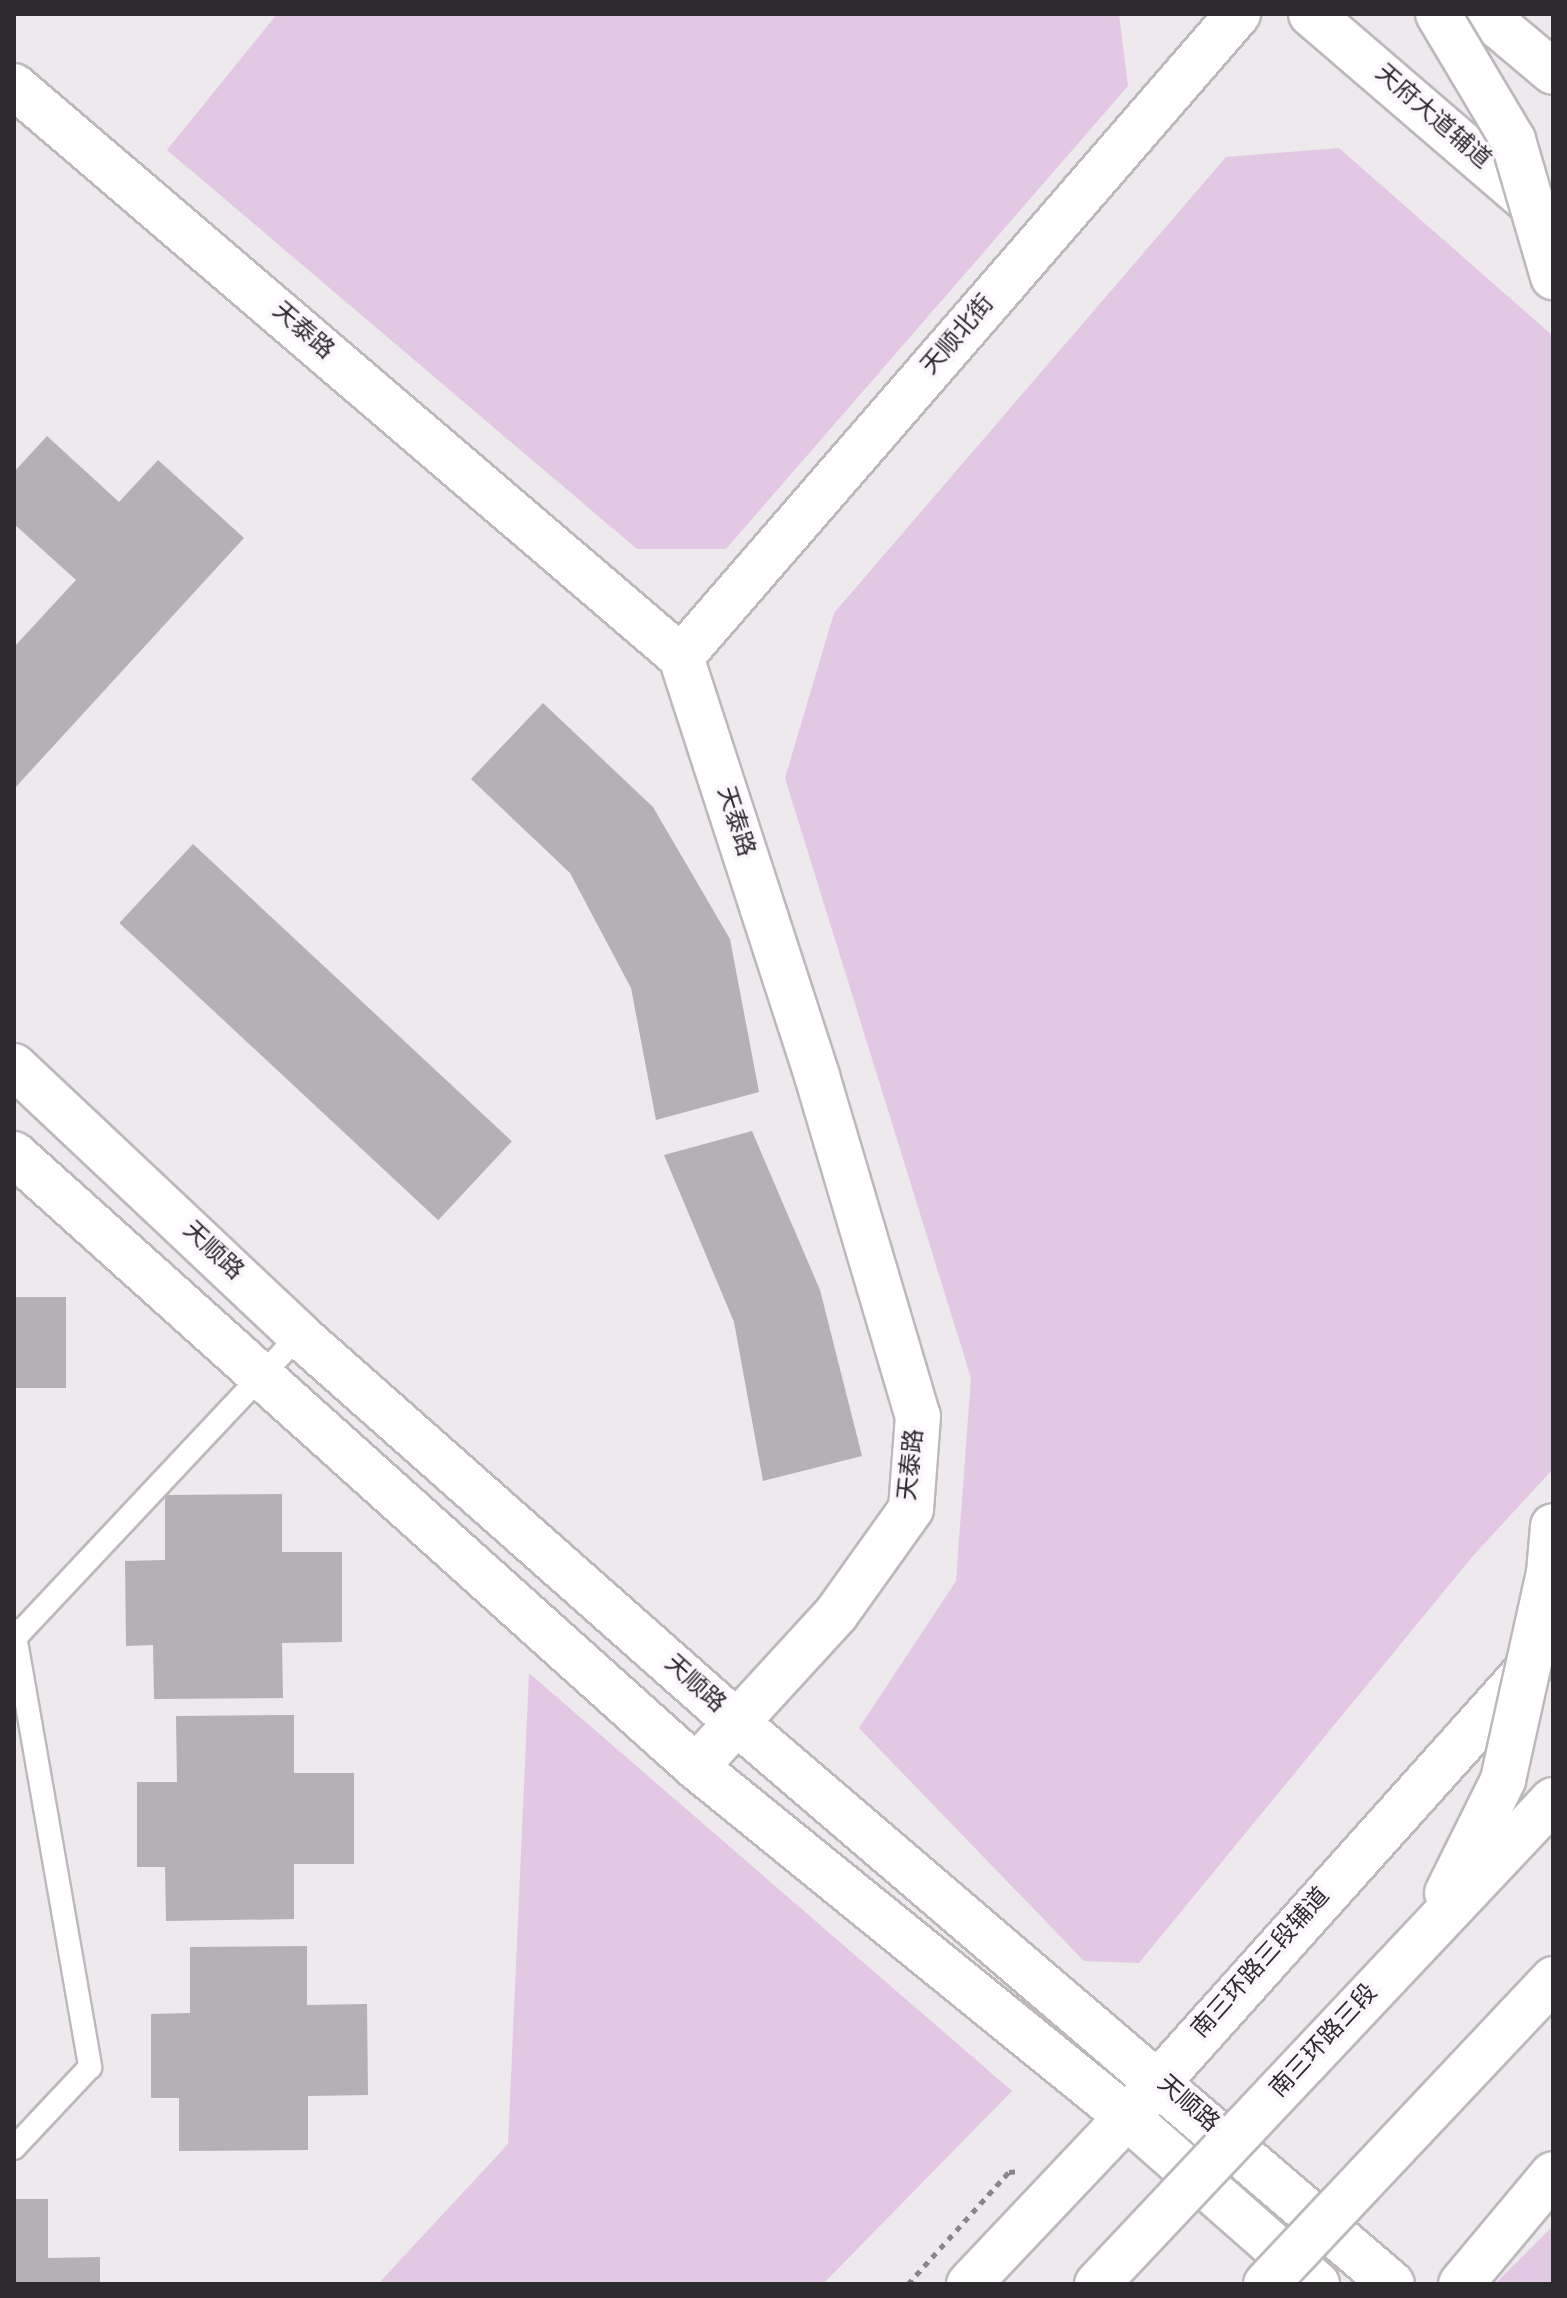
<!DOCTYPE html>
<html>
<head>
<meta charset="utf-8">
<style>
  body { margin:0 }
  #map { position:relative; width:1567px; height:2298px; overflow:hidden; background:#ede9ed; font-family:Overpass,"Noto Sans SC",sans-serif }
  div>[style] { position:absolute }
  .green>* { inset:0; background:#e2c8e3 }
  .building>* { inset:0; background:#b5b0b5; transform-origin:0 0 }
  .path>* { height:5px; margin-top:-2.5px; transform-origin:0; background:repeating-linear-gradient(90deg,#898689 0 6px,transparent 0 12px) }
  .roads { filter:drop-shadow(2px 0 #bcb8bc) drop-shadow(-2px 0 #bcb8bc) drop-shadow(0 2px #bcb8bc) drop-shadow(0 -2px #bcb8bc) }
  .lane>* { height:22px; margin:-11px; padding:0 11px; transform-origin:11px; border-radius:11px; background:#fff }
  .secondary>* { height:44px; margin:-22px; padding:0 22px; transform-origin:22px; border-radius:22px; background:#fff }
  .primary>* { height:44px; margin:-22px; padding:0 22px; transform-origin:22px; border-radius:22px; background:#fff }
  .bridges { filter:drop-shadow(2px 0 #bcb8bc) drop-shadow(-2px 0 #bcb8bc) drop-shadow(0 2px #bcb8bc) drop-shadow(0 -2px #bcb8bc) }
  .highway-bridge>* { height:44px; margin:-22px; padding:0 22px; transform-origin:22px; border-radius:22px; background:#fff }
  span { translate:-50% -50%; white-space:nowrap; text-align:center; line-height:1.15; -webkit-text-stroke:7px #fbf6fb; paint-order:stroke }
  .street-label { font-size:24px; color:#2d2b2d }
  .frame { position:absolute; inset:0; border:16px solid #2d2b2d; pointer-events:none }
</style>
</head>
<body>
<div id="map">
  <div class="green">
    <i style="clip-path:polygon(277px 14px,1119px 14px,1128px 86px,726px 549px,637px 549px,167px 150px)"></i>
    <i style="clip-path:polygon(1339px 148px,1553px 336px,1553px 1469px,1472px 1557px,1139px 1963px,1084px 1961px,859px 1728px,956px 1581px,971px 1378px,785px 778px,834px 613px,1226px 157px)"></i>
    <i style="clip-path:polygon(529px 1673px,1012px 2091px,823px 2284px,378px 2284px,508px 2144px)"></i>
    <i style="clip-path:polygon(1553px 2226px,1553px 2284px,1495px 2284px)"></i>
  </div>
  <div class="building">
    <i style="clip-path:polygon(47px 436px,119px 502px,158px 460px,244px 538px,14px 789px,14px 647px,76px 580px,14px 524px,14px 472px)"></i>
    <i style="clip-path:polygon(543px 703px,653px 807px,730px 939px,759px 1092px,656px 1120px,631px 988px,570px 873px,471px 779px)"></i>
    <i style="left:193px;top:844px;width:436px;height:108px;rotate:43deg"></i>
    <i style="clip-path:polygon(752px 1131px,820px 1290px,862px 1456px,763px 1481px,734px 1322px,664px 1155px)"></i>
    <i style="left:66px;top:1297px;width:91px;height:52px;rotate:90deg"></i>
    <i style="clip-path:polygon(282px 1494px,282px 1552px,342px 1552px,342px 1642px,282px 1643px,283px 1698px,154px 1699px,153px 1645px,126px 1646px,125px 1561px,165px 1560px,165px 1495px)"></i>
    <i style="clip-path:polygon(294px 1715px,294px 1773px,354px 1773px,354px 1864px,294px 1864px,294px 1919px,166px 1921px,165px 1867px,137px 1867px,137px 1782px,177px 1782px,176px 1716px)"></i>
    <i style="clip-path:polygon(307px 1946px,307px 2005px,367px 2004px,368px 2095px,308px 2096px,308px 2150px,179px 2151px,179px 2098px,151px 2098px,151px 2014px,190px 2013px,190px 1947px)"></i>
    <i style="clip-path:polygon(14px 2199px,48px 2199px,48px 2258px,100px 2257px,100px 2284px,14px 2284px)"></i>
  </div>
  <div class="path">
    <i style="left:908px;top:2284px;width:151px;rotate:-48deg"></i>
    <i style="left:1009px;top:2172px;width:11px;rotate:-5deg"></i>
  </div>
  <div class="roads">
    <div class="lane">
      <i style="left:14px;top:1630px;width:444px;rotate:80.1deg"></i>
      <i style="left:90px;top:2067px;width:111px;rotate:133.2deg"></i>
      <i style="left:14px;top:1639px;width:417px;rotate:-46.8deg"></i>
    </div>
    <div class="secondary">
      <i style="left:1311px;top:14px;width:310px;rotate:40.7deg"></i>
      <i style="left:14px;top:86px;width:878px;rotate:40.57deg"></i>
      <i style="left:681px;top:657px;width:441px;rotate:72deg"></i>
      <i style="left:817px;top:1076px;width:355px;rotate:73.5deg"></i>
      <i style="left:918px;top:1416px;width:93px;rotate:94.3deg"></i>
      <i style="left:911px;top:1509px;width:129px;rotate:125.5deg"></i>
      <i style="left:836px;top:1614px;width:207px;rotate:132.5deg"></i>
      <i style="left:681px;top:657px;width:851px;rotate:-49.1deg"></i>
      <i style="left:14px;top:1066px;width:392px;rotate:43.3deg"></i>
      <i style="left:299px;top:1335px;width:582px;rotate:41.52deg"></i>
      <i style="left:735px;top:1721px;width:865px;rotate:40.59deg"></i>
      <i style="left:14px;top:1154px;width:917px;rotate:41.95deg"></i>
      <i style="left:696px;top:1767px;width:555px;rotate:39.08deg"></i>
      <i style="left:1127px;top:2117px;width:253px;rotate:41.3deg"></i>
      <i style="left:1461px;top:2284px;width:143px;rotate:-50.1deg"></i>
    </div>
    <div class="primary">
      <i style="left:1484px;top:14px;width:90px;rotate:40deg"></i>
      <i style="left:969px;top:2284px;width:230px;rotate:-46.6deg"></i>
      <i style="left:1127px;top:2117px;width:616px;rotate:-48.16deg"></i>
    </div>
  </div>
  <div class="bridges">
    <div class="highway-bridge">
      <i style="left:1438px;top:14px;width:147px;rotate:59.2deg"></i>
      <i style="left:1513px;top:140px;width:143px;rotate:73.7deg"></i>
      <i style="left:1447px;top:1893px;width:126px;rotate:-63.6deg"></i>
      <i style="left:1503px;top:1780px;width:212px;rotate:-77.5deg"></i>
      <i style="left:1549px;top:1573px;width:47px;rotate:-85.1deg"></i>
      <i style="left:1097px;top:2284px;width:665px;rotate:-46.71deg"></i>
      <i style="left:1266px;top:2284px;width:419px;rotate:-46.7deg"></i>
    </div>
  </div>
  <div class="street-label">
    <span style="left:1432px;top:118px;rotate:41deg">天府大道辅道</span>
    <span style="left:302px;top:332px;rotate:41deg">天泰路</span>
    <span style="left:959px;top:336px;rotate:-49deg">天顺北街</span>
    <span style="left:734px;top:822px;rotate:72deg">天泰路</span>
    <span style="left:212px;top:1252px;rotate:43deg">天顺路</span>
    <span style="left:913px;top:1465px;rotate:-84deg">天泰路</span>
    <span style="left:694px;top:1685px;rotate:42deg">天顺路</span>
    <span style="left:1262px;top:1964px;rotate:-48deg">南三环路三段辅道</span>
    <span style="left:1325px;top:2042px;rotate:-47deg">南三环路三段</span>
    <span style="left:1187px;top:2105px;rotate:41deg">天顺路</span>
  </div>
  <div class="frame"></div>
</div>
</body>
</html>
